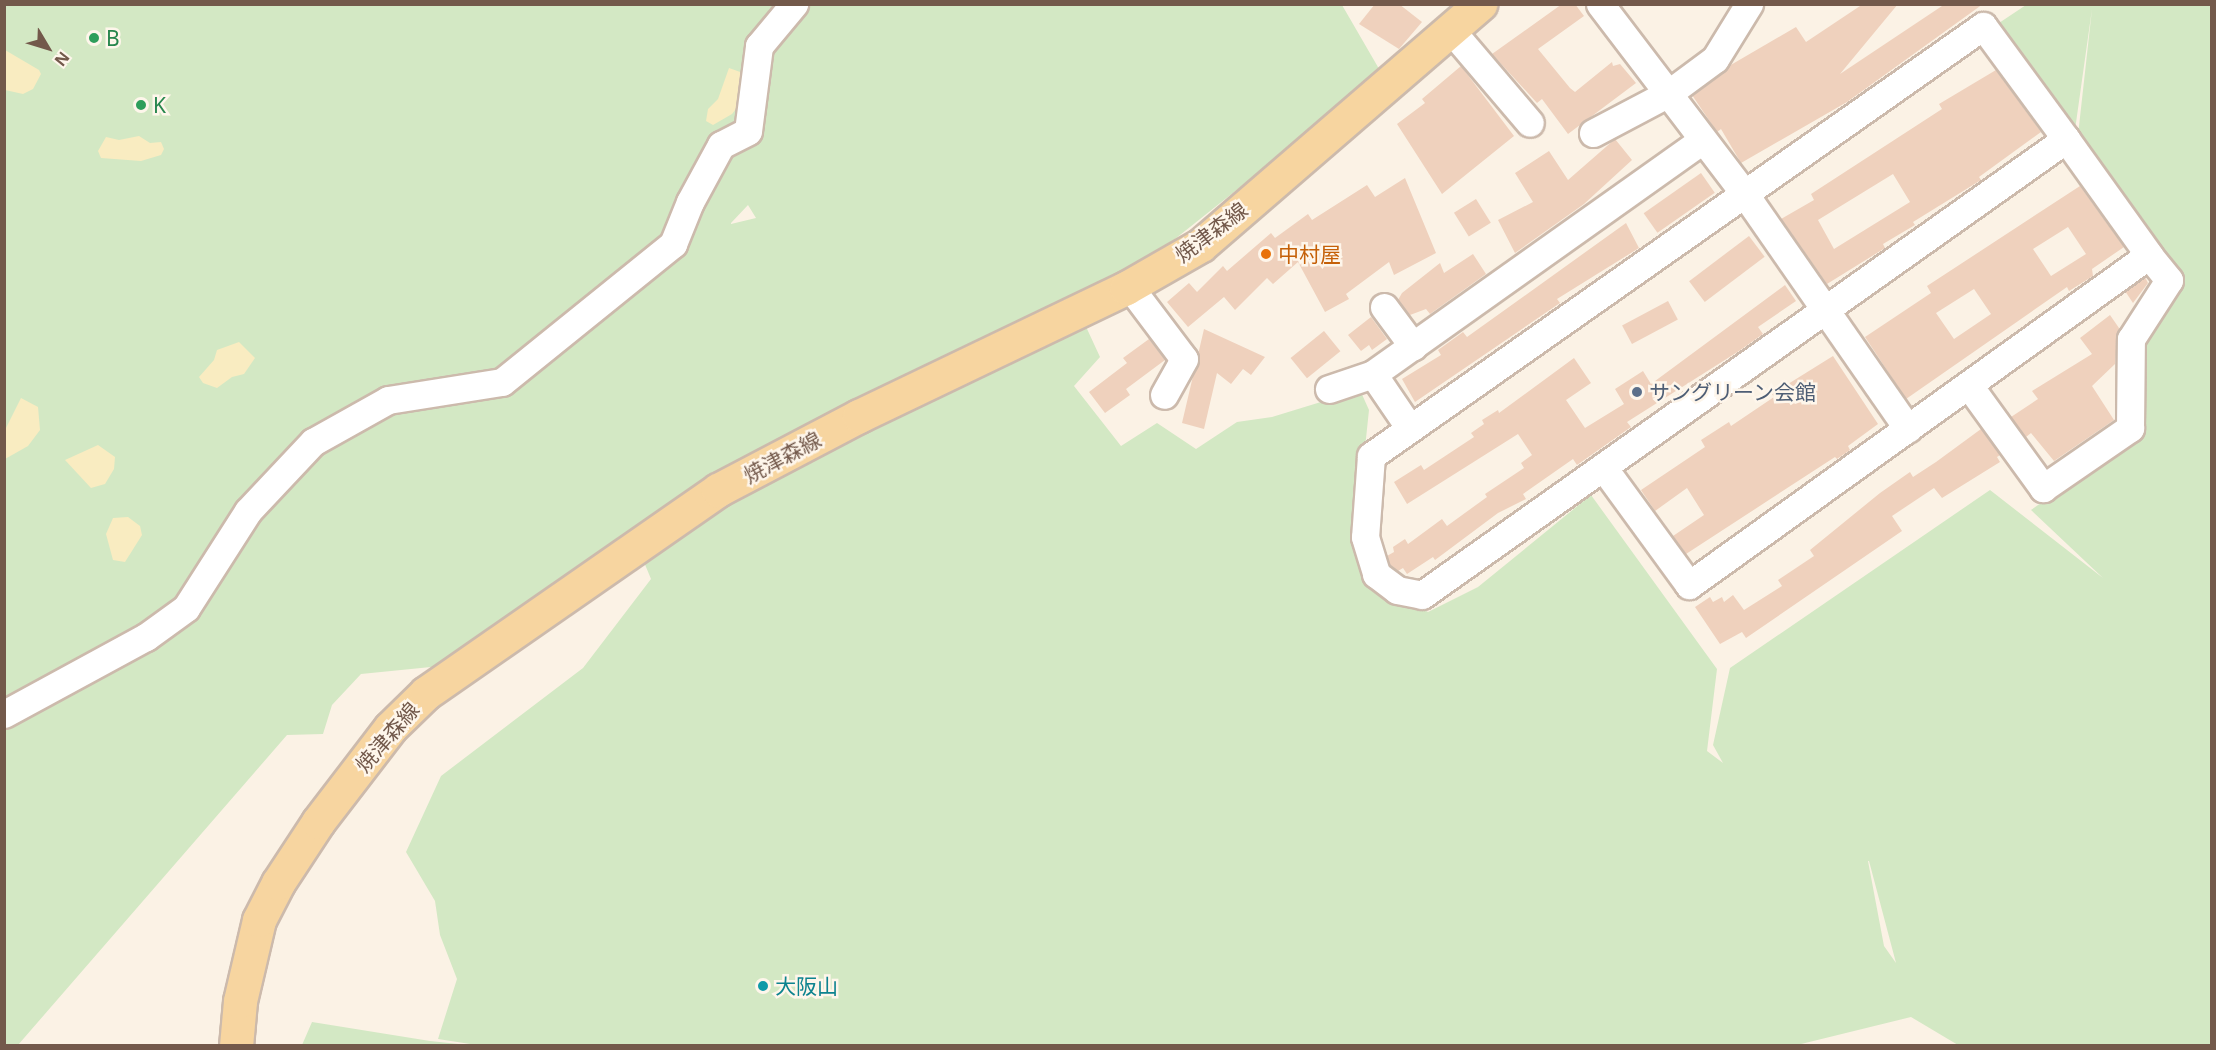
<!DOCTYPE html>
<html>
<head>
<meta charset="utf-8">
<style>
  body { margin:0 }
  #map { position:relative; width:2216px; height:1050px; overflow:hidden; background:#fbf2e5; font-family:"Noto Sans","Noto Sans JP",sans-serif }
  div>[style] { position:absolute }
  .green>* { inset:0; background:#d3e8c4 }
  .sand>* { inset:0; background:#f9ecc1 }
  .building>* { inset:0; background:#efd1bd; transform-origin:0 0 }
  .roads { filter:drop-shadow(2px 0 #ccbaac) drop-shadow(-2px 0 #ccbaac) drop-shadow(0 2px #ccbaac) drop-shadow(0 -2px #ccbaac) }
  .minor>* { height:27px; margin:-13.5px; padding:0 13.5px; transform-origin:13.5px; border-radius:13.5px; background:#fff }
  .major>* { height:33px; margin:-16.5px; padding:0 16.5px; transform-origin:16.5px; border-radius:16.5px; background:#f7d5a0 }
  .dots>* { width:16px; height:16px; translate:-50% -50%; box-sizing:border-box; border:3px solid #fef6eb; border-radius:50% }
  span { translate:-50% -50%; white-space:nowrap; text-align:center; line-height:1.15; -webkit-text-stroke:5px #fef6eb; paint-order:stroke }
  .leisure-label { font-size:21px; color:#27864d }
  .left { translate:0 -50%; text-align:left }
  .street-label { font-size:21px; color:#73594b }
  .food-label { font-size:21px; color:#c56008 }
  .service-label { font-size:21px; color:#4e5e75 }
  .culture-label { font-size:21px; color:#0d838f }
  .frame { position:absolute; inset:0; border:6px solid #73594b; pointer-events:none }
  .north { position:absolute; left:18px; top:18px; width:60px; height:60px; -webkit-text-stroke:4px #fef6eb; paint-order:stroke; rotate:128deg; font-size:16px; font-weight:700; line-height:24px; text-align:center; color:#73594b }
  .north::after { content:''; display:block; margin:auto; width:21px; height:27px; background:#73594b; clip-path:polygon(50% 0,100% 100%,50% 72%,0 100%) }
</style>
</head>
<body>
<div id="map">
  <div class="green">
    <i style="clip-path:polygon(evenodd,5px 5px,1342px 5px,1382px 74px,1141px 266px,1082px 318px,1100px 357px,1074px 386px,1121px 446px,1157px 423px,1196px 449px,1237px 422px,1272px 417px,1360px 390px,1369px 410px,1357px 524px,1367px 583px,1428px 612px,1478px 587px,1591px 495px,1717px 669px,1707px 751px,1723px 763px,1713px 745px,1730px 668px,1990px 490px,2103px 578px,2031px 510px,2140px 433px,2133px 335px,2174px 283px,2076px 153px,2092px 9px,2074px 137px,1987px 31px,2026px 5px,2211px 5px,2211px 1045px,1958px 1045px,1911px 1017px,1793px 1046px,483px 1046px,438px 1039px,457px 979px,440px 935px,435px 901px,406px 852px,441px 776px,583px 668px,651px 579px,639px 550px,471px 663px,361px 674px,332px 705px,323px 734px,287px 735px,18px 1045px,5px 1046px,5px 5px,748px 205px,756px 218px,731px 224px,731px 223px,748px 205px,5px 5px,1868px 861px,1869px 861px,1896px 963px,1884px 946px,1868px 861px)"></i>
    <i style="clip-path:polygon(312px 1022px,430px 1041px,468px 1045px,302px 1045px)"></i>
  </div>
  <div class="sand">
    <i style="clip-path:polygon(5px 50px,39px 70px,41px 74px,33px 89px,23px 94px,5px 90px)"></i>
    <i style="clip-path:polygon(729px 68px,743px 73px,739px 88px,743px 100px,732px 114px,713px 125px,706px 121px,708px 109px,718px 99px)"></i>
    <i style="clip-path:polygon(139px 136px,150px 143px,161px 142px,164px 149px,161px 155px,141px 161px,101px 158px,98px 151px,106px 137px,119px 140px)"></i>
    <i style="clip-path:polygon(239px 342px,255px 358px,244px 374px,232px 377px,217px 388px,203px 383px,199px 377px,214px 360px,217px 350px)"></i>
    <i style="clip-path:polygon(21px 398px,38px 407px,40px 430px,28px 446px,5px 459px,5px 430px)"></i>
    <i style="clip-path:polygon(98px 445px,115px 457px,114px 469px,105px 484px,91px 488px,65px 460px)"></i>
    <i style="clip-path:polygon(128px 517px,140px 526px,142px 535px,125px 562px,113px 560px,106px 534px,113px 518px)"></i>
  </div>
  <div class="building">
    <i style="clip-path:polygon(1375px 4px,1399px 4px,1422px 22px,1399px 49px,1359px 24px)"></i>
    <i style="clip-path:polygon(1562px 4px,1575px 4px,1584px 16px,1538px 49px,1570px 88px,1575px 92px,1612px 62px,1613px 66px,1620px 64px,1636px 83px,1568px 134px,1542px 99px,1537px 103px,1492px 54px)"></i>
    <i style="clip-path:polygon(1863px 4px,1898px 4px,1840px 74px,1945px 4px,1983px 4px,1847px 102px,1741px 163px,1721px 129px,1717px 132px,1692px 95px,1729px 66px,1796px 27px,1806px 42px)"></i>
    <i style="clip-path:polygon(1461px 66px,1514px 136px,1442px 194px,1397px 124px,1425px 103px,1422px 99px)"></i>
    <i style="clip-path:polygon(evenodd,1996px 70px,2041px 132px,1979px 177px,1981px 180px,1913px 222px,1915px 225px,1883px 244px,1885px 248px,1827px 284px,1781px 219px,1814px 200px,1811px 194px,1942px 109px,1939px 104px,1996px 70px,1893px 174px,1910px 202px,1834px 249px,1818px 220px,1893px 174px)"></i>
    <i style="clip-path:polygon(1615px 139px,1632px 160px,1584px 204px,1515px 253px,1498px 220px,1533px 202px,1515px 173px,1549px 151px,1568px 180px)"></i>
    <i style="left:1701px;top:173px;width:24px;height:70px;rotate:55deg"></i>
    <i style="clip-path:polygon(1405px 178px,1436px 253px,1394px 275px,1389px 262px,1346px 294px,1349px 299px,1325px 312px,1298px 262px,1273px 284px,1267px 278px,1235px 310px,1224px 297px,1188px 327px,1167px 302px,1189px 283px,1197px 292px,1223px 266px,1227px 271px,1271px 233px,1275px 238px,1308px 214px,1312px 220px,1367px 185px,1375px 197px)"></i>
    <i style="clip-path:polygon(evenodd,2080px 186px,2124px 247px,2092px 269px,2093px 276px,2069px 291px,2067px 287px,1906px 399px,1865px 337px,1931px 293px,1927px 286px,2080px 186px,2068px 227px,2086px 254px,2051px 276px,2033px 249px,2068px 227px,2080px 186px,1974px 289px,1991px 314px,1954px 339px,1936px 313px,1974px 289px)"></i>
    <i style="left:1476px;top:199px;width:28px;height:26px;rotate:58deg"></i>
    <i style="clip-path:polygon(1626px 223px,1639px 248px,1557px 299px,1560px 303px,1415px 402px,1402px 379px,1441px 355px,1438px 350px,1463px 332px,1467px 337px)"></i>
    <i style="left:1749px;top:236px;width:26px;height:75px;rotate:53deg"></i>
    <i style="clip-path:polygon(1473px 254px,1486px 274px,1430px 314px,1426px 309px,1410px 315px,1398px 300px,1402px 293px,1440px 263px,1444px 273px)"></i>
    <i style="clip-path:polygon(2145px 277px,2148px 283px,2133px 303px,2125px 291px)"></i>
    <i style="clip-path:polygon(1785px 285px,1796px 301px,1758px 327px,1763px 334px,1739px 351px,1627px 422px,1631px 427px,1577px 465px,1573px 459px,1523px 494px,1526px 499px,1498px 513px,1435px 560px,1433px 557px,1407px 574px,1403px 568px,1398px 571px,1390px 565px,1387px 556px,1394px 552px,1393px 547px,1405px 539px,1408px 544px,1442px 519px,1447px 526px,1487px 497px,1485px 494px,1524px 468px,1521px 463px,1532px 455px,1518px 434px,1407px 504px,1394px 482px,1421px 465px,1424px 470px,1474px 437px,1471px 433px,1484px 424px,1482px 420px,1498px 410px,1499px 413px,1574px 358px,1591px 383px,1566px 400px,1585px 428px,1624px 404px,1615px 389px,1643px 371px,1651px 384px)"></i>
    <i style="left:1668px;top:301px;width:21px;height:52px;rotate:62deg"></i>
    <i style="clip-path:polygon(2110px 315px,2119px 328px,2115px 364px,2092px 386px,2114px 420px,2054px 461px,2031px 433px,2026px 437px,2011px 417px,2038px 399px,2032px 391px,2092px 354px,2080px 338px)"></i>
    <i style="clip-path:polygon(1371px 317px,1387px 339px,1372px 350px,1369px 345px,1361px 351px,1348px 335px)"></i>
    <i style="clip-path:polygon(1204px 329px,1265px 357px,1251px 375px,1243px 369px,1231px 384px,1217px 373px,1204px 429px,1182px 423px)"></i>
    <i style="left:1324px;top:331px;width:26px;height:43px;rotate:51deg"></i>
    <i style="clip-path:polygon(1149px 339px,1165px 360px,1126px 389px,1130px 395px,1105px 413px,1089px 392px,1127px 363px,1123px 358px)"></i>
    <i style="clip-path:polygon(1833px 356px,1878px 424px,1848px 446px,1850px 450px,1837px 459px,1835px 457px,1686px 554px,1673px 536px,1704px 515px,1687px 488px,1655px 511px,1641px 490px,1705px 447px,1701px 440px,1729px 422px,1731px 426px,1774px 397px,1772px 394px)"></i>
    <i style="clip-path:polygon(1981px 429px,2000px 455px,1997px 457px,2000px 462px,1942px 498px,1934px 488px,1892px 516px,1902px 531px,1746px 638px,1742px 632px,1720px 644px,1695px 607px,1710px 597px,1713px 602px,1722px 597px,1724px 602px,1733px 595px,1744px 610px,1782px 586px,1778px 580px,1814px 556px,1810px 550px,1880px 493px,1910px 472px,1913px 477px,1936px 462px)"></i>
  </div>
  <div class="roads">
    <div class="minor">
      <i style="left:1600px;top:4px;width:238px;rotate:52.7deg"></i>
      <i style="left:1744px;top:193px;width:287px;rotate:55.2deg"></i>
      <i style="left:1450px;top:29px;width:123px;rotate:49.6deg"></i>
      <i style="left:1593px;top:133px;width:86px;rotate:-27.8deg"></i>
      <i style="left:1669px;top:93px;width:57px;rotate:-36.5deg"></i>
      <i style="left:1715px;top:59px;width:65px;rotate:-58.3deg"></i>
      <i style="left:1129px;top:286px;width:91px;rotate:53deg"></i>
      <i style="left:1184px;top:359px;width:41px;rotate:119.1deg"></i>
      <i style="left:1384px;top:307px;width:49px;rotate:53.4deg"></i>
      <i style="left:1970px;top:387px;width:125px;rotate:54.1deg"></i>
      <i style="left:2043px;top:488px;width:106px;rotate:-34.6deg"></i>
      <i style="left:2130px;top:428px;width:89px;rotate:-89.4deg"></i>
      <i style="left:2131px;top:339px;width:70px;rotate:-57.2deg"></i>
      <i style="left:2169px;top:280px;width:32px;rotate:-129deg"></i>
      <i style="left:1329px;top:389px;width:46px;rotate:-18.8deg"></i>
      <i style="left:1409px;top:427px;width:64px;rotate:-124.2deg"></i>
      <i style="left:1373px;top:374px;width:404px;rotate:-35.4deg"></i>
      <i style="left:1603px;top:467px;width:146px;rotate:53.9deg"></i>
      <i style="left:1689px;top:585px;width:566px;rotate:-35.66deg"></i>
      <i style="left:2149px;top:255px;width:143px;rotate:-125.6deg"></i>
      <i style="left:2066px;top:139px;width:140px;rotate:-126.3deg"></i>
      <i style="left:1983px;top:26px;width:748px;rotate:144.91deg"></i>
      <i style="left:1371px;top:456px;width:81px;rotate:94.2deg"></i>
      <i style="left:1365px;top:537px;width:39px;rotate:73deg"></i>
      <i style="left:1376px;top:574px;width:26px;rotate:37deg"></i>
      <i style="left:1397px;top:590px;width:25px;rotate:11deg"></i>
      <i style="left:1422px;top:595px;width:789px;rotate:-35.3deg"></i>
      <i style="left:4px;top:714px;width:162px;rotate:-28.5deg"></i>
      <i style="left:146px;top:637px;width:49px;rotate:-35.9deg"></i>
      <i style="left:186px;top:608px;width:115px;rotate:-57.4deg"></i>
      <i style="left:248px;top:511px;width:95px;rotate:-46.7deg"></i>
      <i style="left:313px;top:442px;width:86px;rotate:-29.2deg"></i>
      <i style="left:388px;top:400px;width:115px;rotate:-9deg"></i>
      <i style="left:502px;top:382px;width:220px;rotate:-38.9deg"></i>
      <i style="left:673px;top:244px;width:45px;rotate:-68deg"></i>
      <i style="left:690px;top:202px;width:65px;rotate:-61.5deg"></i>
      <i style="left:721px;top:145px;width:30px;rotate:-27deg"></i>
      <i style="left:748px;top:131px;width:86px;rotate:-82.6deg"></i>
      <i style="left:759px;top:46px;width:55px;rotate:-50.2deg"></i>
    </div>
    <div class="major">
      <i style="left:236px;top:1046px;width:45px;rotate:-84.9deg"></i>
      <i style="left:240px;top:1001px;width:83px;rotate:-76.8deg"></i>
      <i style="left:259px;top:920px;width:42px;rotate:-62.8deg"></i>
      <i style="left:278px;top:883px;width:73px;rotate:-56.7deg"></i>
      <i style="left:318px;top:822px;width:118px;rotate:-52.5deg"></i>
      <i style="left:390px;top:728px;width:50px;rotate:-44.2deg"></i>
      <i style="left:426px;top:693px;width:356px;rotate:-34.8deg"></i>
      <i style="left:718px;top:490px;width:159px;rotate:-27.7deg"></i>
      <i style="left:859px;top:416px;width:296px;rotate:-25.6deg"></i>
      <i style="left:1126px;top:288px;width:86px;rotate:-29.8deg"></i>
      <i style="left:1201px;top:245px;width:369px;rotate:-40.8deg"></i>
    </div>
  </div>
  <div class="dots">
    <i style="left:94px;top:38px;background:#2e9e5b"></i>
    <i style="left:141px;top:105px;background:#2e9e5b"></i>
    <i style="left:1266px;top:254px;background:#e8710a"></i>
    <i style="left:1637px;top:392px;background:#5c6f8a"></i>
    <i style="left:763px;top:986px;background:#0f9aa8"></i>
  </div>
  <div class="leisure-label">
    <span class="left" style="left:106px;top:38px">B</span>
    <span class="left" style="left:153px;top:105px">K</span>
  </div>
  <div class="street-label">
    <span style="left:1211px;top:232px;rotate:-37deg">焼津森線</span>
    <span style="left:782px;top:457px;rotate:-28deg">焼津森線</span>
    <span style="left:387px;top:737px;rotate:-49deg">焼津森線</span>
  </div>
  <div class="food-label">
    <span class="left" style="left:1278px;top:254px">中村屋</span>
  </div>
  <div class="service-label">
    <span class="left" style="left:1649px;top:392px">サングリーン会館</span>
  </div>
  <div class="culture-label">
    <span class="left" style="left:775px;top:986px">大阪山</span>
  </div>
  <div class="frame"></div>
  <div class="north">N</div>
</div>
</body>
</html>
